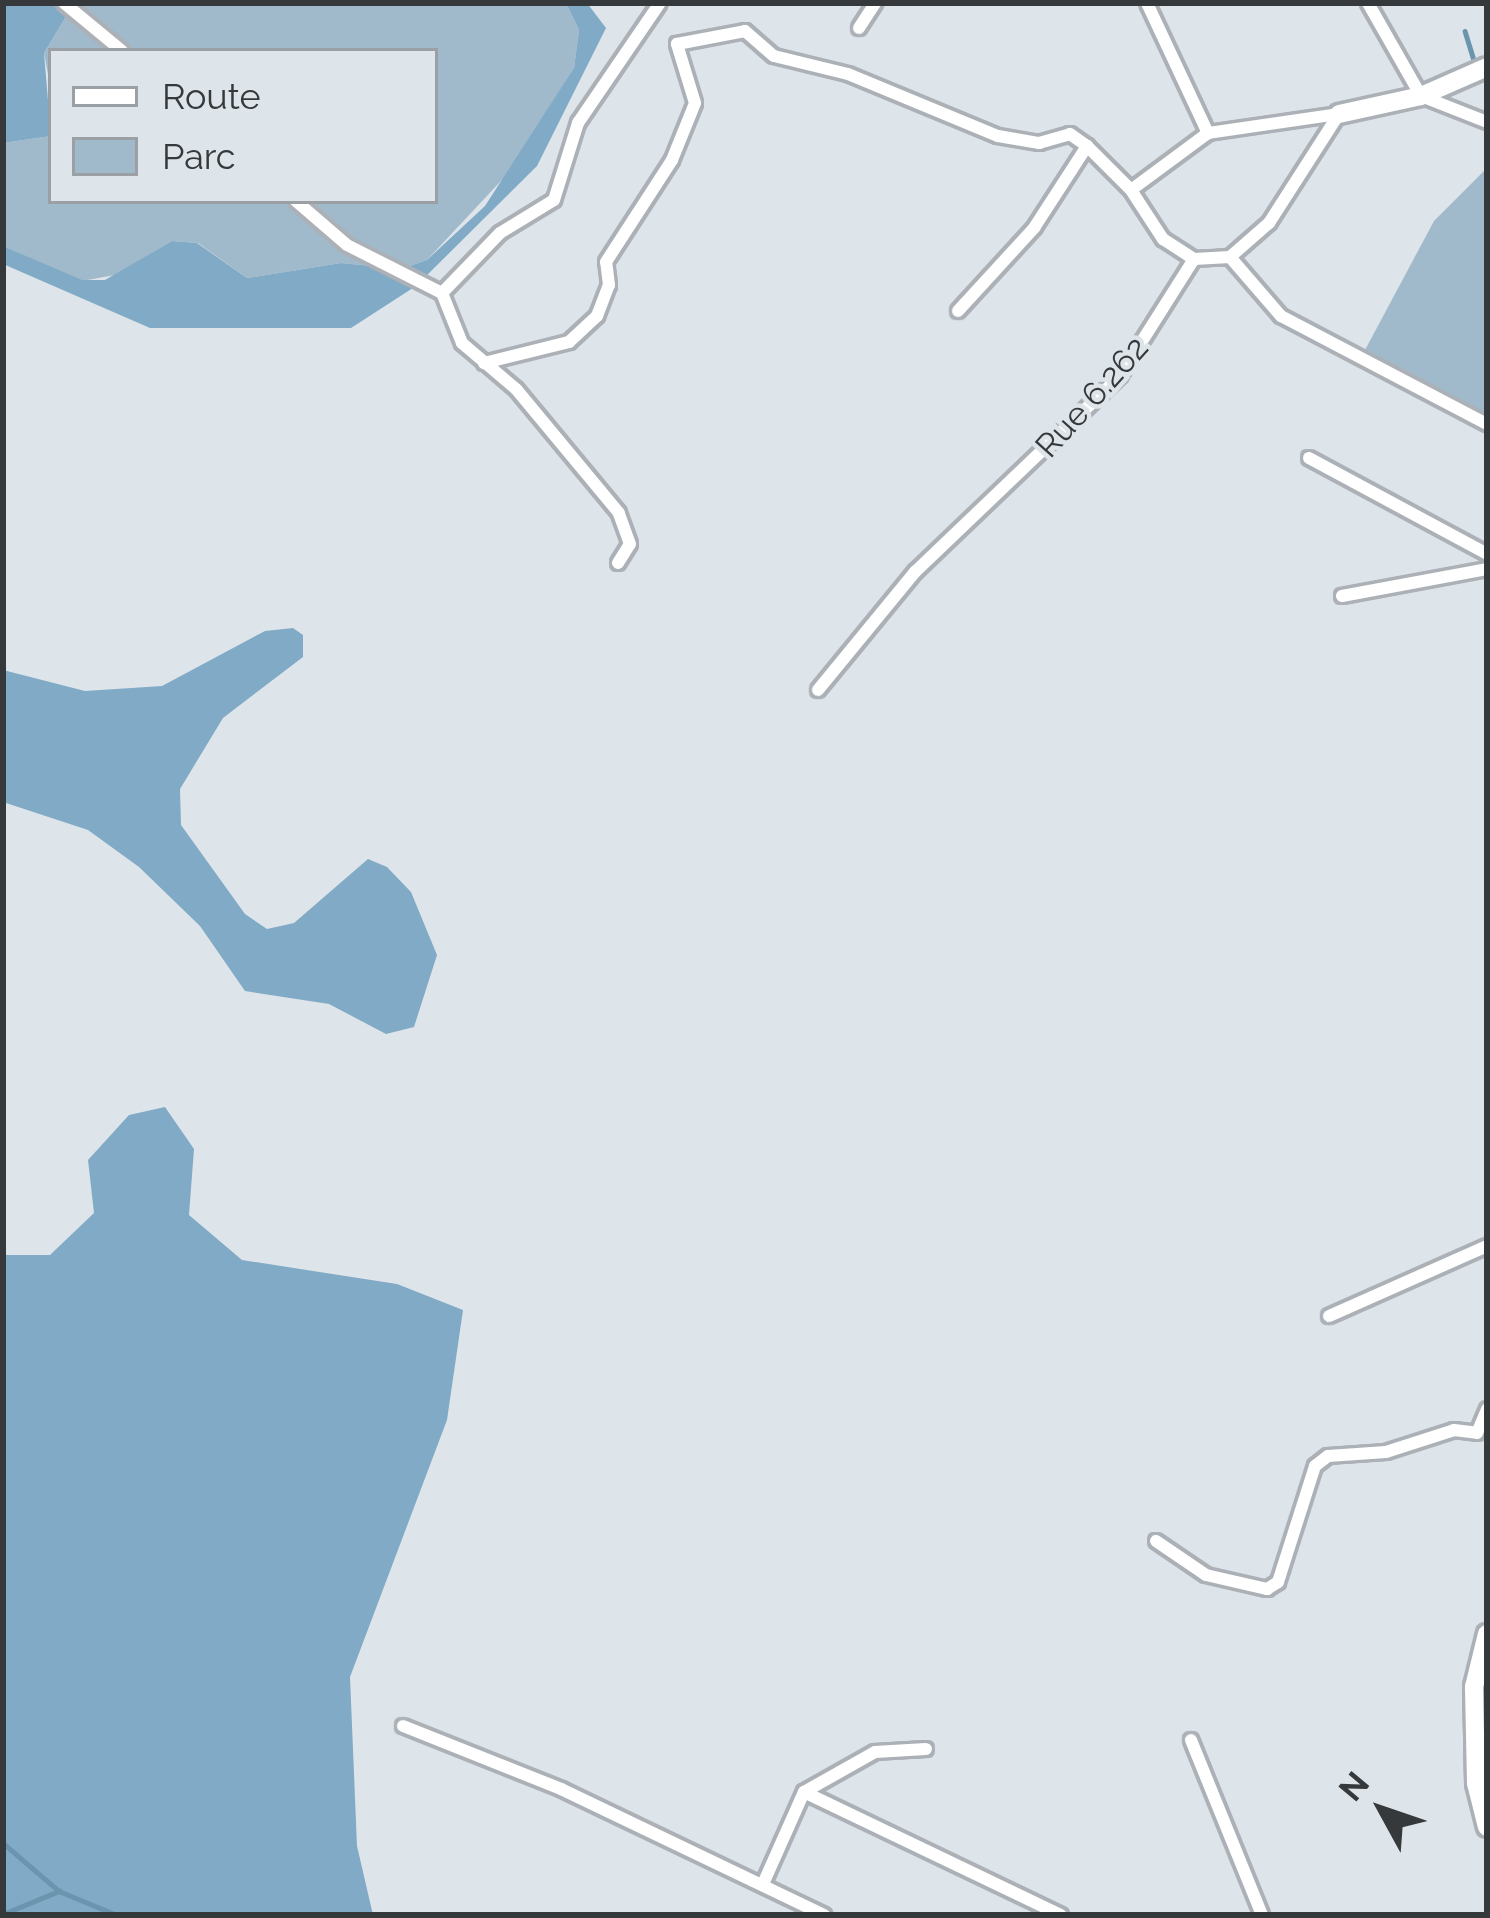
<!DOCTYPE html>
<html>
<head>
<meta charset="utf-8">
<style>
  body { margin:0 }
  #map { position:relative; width:1490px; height:1918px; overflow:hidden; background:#dee5ea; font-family:Raleway,sans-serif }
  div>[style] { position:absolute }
  .green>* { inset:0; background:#a0bacb }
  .forest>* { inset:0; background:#81aac6 }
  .stream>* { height:4.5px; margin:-2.25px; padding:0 2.25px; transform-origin:2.25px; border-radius:2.25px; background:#6b94af }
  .roads { filter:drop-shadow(3px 0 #abb1b6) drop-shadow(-3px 0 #abb1b6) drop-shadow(0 3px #abb1b6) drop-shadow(0 -3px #abb1b6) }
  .street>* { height:12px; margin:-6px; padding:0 6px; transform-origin:6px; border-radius:6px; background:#fff }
  .secondary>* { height:18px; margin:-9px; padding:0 9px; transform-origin:9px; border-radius:9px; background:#fff }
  span { translate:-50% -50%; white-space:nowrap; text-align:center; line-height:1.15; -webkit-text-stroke:9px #dee5ea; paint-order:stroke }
  .street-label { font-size:33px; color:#36393b }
  .frame { position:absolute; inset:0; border:6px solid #36393b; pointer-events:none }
  .legend { position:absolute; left:48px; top:48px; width:390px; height:156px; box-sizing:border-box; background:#dee5ea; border:3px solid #9ba0a4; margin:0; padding:15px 21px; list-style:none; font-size:36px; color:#36393b }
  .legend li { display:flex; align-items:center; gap:24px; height:60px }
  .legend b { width:60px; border:3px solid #9ba0a4 }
  .north { position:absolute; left:1322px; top:1750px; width:120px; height:120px; -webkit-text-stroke:9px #dee5ea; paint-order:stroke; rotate:310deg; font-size:33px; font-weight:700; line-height:48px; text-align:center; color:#36393b }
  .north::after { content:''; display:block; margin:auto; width:42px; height:54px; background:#36393b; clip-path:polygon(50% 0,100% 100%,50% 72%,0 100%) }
</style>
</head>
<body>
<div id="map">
  <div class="green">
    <i style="clip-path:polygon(74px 3px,566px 3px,579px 30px,574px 68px,515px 166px,427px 260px,401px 269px,341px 263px,247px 278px,198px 243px,172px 241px,115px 275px,82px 281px,3px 246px,3px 143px,51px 136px,51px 201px,435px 201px,435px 51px,51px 51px,51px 90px,44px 53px)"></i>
    <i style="clip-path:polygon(1487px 168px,1487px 418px,1416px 386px,1365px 350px,1434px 221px)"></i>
  </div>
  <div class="forest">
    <i style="clip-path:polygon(3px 3px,74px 3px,44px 53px,51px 136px,3px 143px)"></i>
    <i style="clip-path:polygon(566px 3px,587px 3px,606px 28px,537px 166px,416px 286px,351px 328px,150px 328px,3px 264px,3px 246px,82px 280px,105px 280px,172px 241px,197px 243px,247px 278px,341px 263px,401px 269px,427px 260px,485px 206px,574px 68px,579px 30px)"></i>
    <i style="clip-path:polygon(293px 628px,303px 635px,303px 657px,223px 718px,180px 789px,181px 825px,245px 914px,267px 929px,294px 923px,368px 859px,387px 867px,411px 892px,437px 955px,414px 1027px,386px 1034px,329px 1004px,245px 991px,200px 926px,139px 867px,88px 830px,3px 802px,3px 670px,85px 691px,162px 686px,265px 631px)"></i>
    <i style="clip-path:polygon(165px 1107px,194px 1149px,189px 1215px,242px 1260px,397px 1284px,463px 1310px,447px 1420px,350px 1677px,357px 1846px,373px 1915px,3px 1915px,3px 1255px,50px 1255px,94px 1213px,88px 1160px,129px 1115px)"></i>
  </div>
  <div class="stream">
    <i style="left:1465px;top:31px;width:39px;rotate:73deg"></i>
    <i style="left:3px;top:1843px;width:74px;rotate:40.6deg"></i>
    <i style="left:59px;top:1891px;width:63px;rotate:22.5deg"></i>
    <i style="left:3px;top:1914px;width:61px;rotate:-22.3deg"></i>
  </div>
  <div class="roads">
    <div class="street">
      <i style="left:64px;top:3px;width:75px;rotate:39.6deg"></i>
      <i style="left:1147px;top:3px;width:144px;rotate:64.9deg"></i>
      <i style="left:1368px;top:3px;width:107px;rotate:60.3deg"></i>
      <i style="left:1421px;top:96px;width:71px;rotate:21.5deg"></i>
      <i style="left:859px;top:28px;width:30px;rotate:-57deg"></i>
      <i style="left:1131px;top:190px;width:59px;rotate:56.9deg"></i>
      <i style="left:1163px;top:239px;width:37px;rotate:33deg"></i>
      <i style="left:296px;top:201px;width:67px;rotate:40.8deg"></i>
      <i style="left:347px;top:245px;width:106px;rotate:26.8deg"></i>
      <i style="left:1230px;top:257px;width:78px;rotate:49.2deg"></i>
      <i style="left:1281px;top:316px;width:233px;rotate:27.7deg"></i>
      <i style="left:958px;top:311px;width:113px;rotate:-47.5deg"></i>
      <i style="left:1034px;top:228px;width:98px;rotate:-57.1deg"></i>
      <i style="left:1087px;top:146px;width:62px;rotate:45deg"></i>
      <i style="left:1131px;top:190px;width:96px;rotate:-36.5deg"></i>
      <i style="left:1208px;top:133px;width:132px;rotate:-8.3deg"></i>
      <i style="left:484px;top:363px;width:88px;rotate:-13.9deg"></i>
      <i style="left:569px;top:342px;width:38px;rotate:-43deg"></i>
      <i style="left:597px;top:316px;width:33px;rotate:-69deg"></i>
      <i style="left:609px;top:285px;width:23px;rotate:-97deg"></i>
      <i style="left:606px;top:262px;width:121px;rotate:-57.1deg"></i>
      <i style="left:672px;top:160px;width:61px;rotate:-68deg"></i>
      <i style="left:695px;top:103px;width:62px;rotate:-107deg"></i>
      <i style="left:677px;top:44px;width:69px;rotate:-10.8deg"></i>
      <i style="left:745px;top:31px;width:38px;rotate:41deg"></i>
      <i style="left:774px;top:56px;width:76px;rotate:13.7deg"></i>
      <i style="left:848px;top:74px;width:162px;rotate:22.5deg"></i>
      <i style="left:998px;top:136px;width:42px;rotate:9.7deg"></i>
      <i style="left:1039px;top:143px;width:32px;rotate:-16deg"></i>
      <i style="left:1070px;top:134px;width:21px;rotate:35deg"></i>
      <i style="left:1309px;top:458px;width:202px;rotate:28.3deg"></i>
      <i style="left:618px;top:563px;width:22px;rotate:-58deg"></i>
      <i style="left:630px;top:544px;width:33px;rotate:-110deg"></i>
      <i style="left:619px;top:513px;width:161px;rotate:-129.7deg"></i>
      <i style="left:516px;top:389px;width:71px;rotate:-139.6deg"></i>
      <i style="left:462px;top:343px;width:54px;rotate:-111.8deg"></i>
      <i style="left:442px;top:293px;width:83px;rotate:-46deg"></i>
      <i style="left:500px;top:233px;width:63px;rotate:-31.4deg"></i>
      <i style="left:554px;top:200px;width:81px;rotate:-72.7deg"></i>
      <i style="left:578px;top:123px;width:145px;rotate:-55.7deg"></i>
      <i style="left:1342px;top:596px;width:147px;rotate:-10.5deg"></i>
      <i style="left:818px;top:690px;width:153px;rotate:-50.6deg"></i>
      <i style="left:915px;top:572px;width:284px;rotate:-43.7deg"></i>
      <i style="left:1120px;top:376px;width:138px;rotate:-57.7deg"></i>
      <i style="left:1194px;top:259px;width:36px;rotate:-3deg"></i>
      <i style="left:1230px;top:257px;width:52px;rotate:-41.1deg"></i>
      <i style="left:1269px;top:223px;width:130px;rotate:-57.3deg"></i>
      <i style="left:1329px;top:1316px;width:173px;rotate:-23.9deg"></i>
      <i style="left:1156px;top:1541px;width:60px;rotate:34.2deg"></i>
      <i style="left:1206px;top:1575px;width:63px;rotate:12.9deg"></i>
      <i style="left:1267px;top:1589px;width:13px;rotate:-32deg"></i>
      <i style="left:1278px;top:1582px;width:122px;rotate:-72.3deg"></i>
      <i style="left:1315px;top:1466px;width:16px;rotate:-38deg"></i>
      <i style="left:1328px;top:1456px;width:58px;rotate:-3.9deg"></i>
      <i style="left:1386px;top:1452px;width:71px;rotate:-17.9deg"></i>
      <i style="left:1454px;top:1430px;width:23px;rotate:7deg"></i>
      <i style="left:1477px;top:1433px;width:26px;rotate:-67deg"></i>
      <i style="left:403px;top:1726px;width:170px;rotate:21.7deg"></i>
      <i style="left:561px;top:1789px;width:292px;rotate:25.6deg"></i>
      <i style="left:1191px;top:1740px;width:189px;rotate:67.9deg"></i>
      <i style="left:804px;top:1792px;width:285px;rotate:25.6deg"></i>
      <i style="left:763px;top:1884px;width:101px;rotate:-66deg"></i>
      <i style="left:804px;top:1792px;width:81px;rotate:-29.4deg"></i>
      <i style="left:875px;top:1752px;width:51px;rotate:-3.4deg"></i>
    </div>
    <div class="secondary">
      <i style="left:1339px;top:114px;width:84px;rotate:-12.4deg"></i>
      <i style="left:1421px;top:96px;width:72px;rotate:-23.7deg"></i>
      <i style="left:1487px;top:1634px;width:55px;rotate:103.8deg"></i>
      <i style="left:1474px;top:1687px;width:96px;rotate:88.8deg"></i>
      <i style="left:1476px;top:1783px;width:45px;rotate:76deg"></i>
    </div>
  </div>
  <div class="street-label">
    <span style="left:1092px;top:397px;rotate:-48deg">Rue 6.262</span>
  </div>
  <div class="frame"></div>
  <ul class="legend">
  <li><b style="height:15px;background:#fff"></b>Route</li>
  <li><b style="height:33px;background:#a0bacb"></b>Parc</li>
  </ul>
  <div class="north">N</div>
</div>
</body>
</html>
